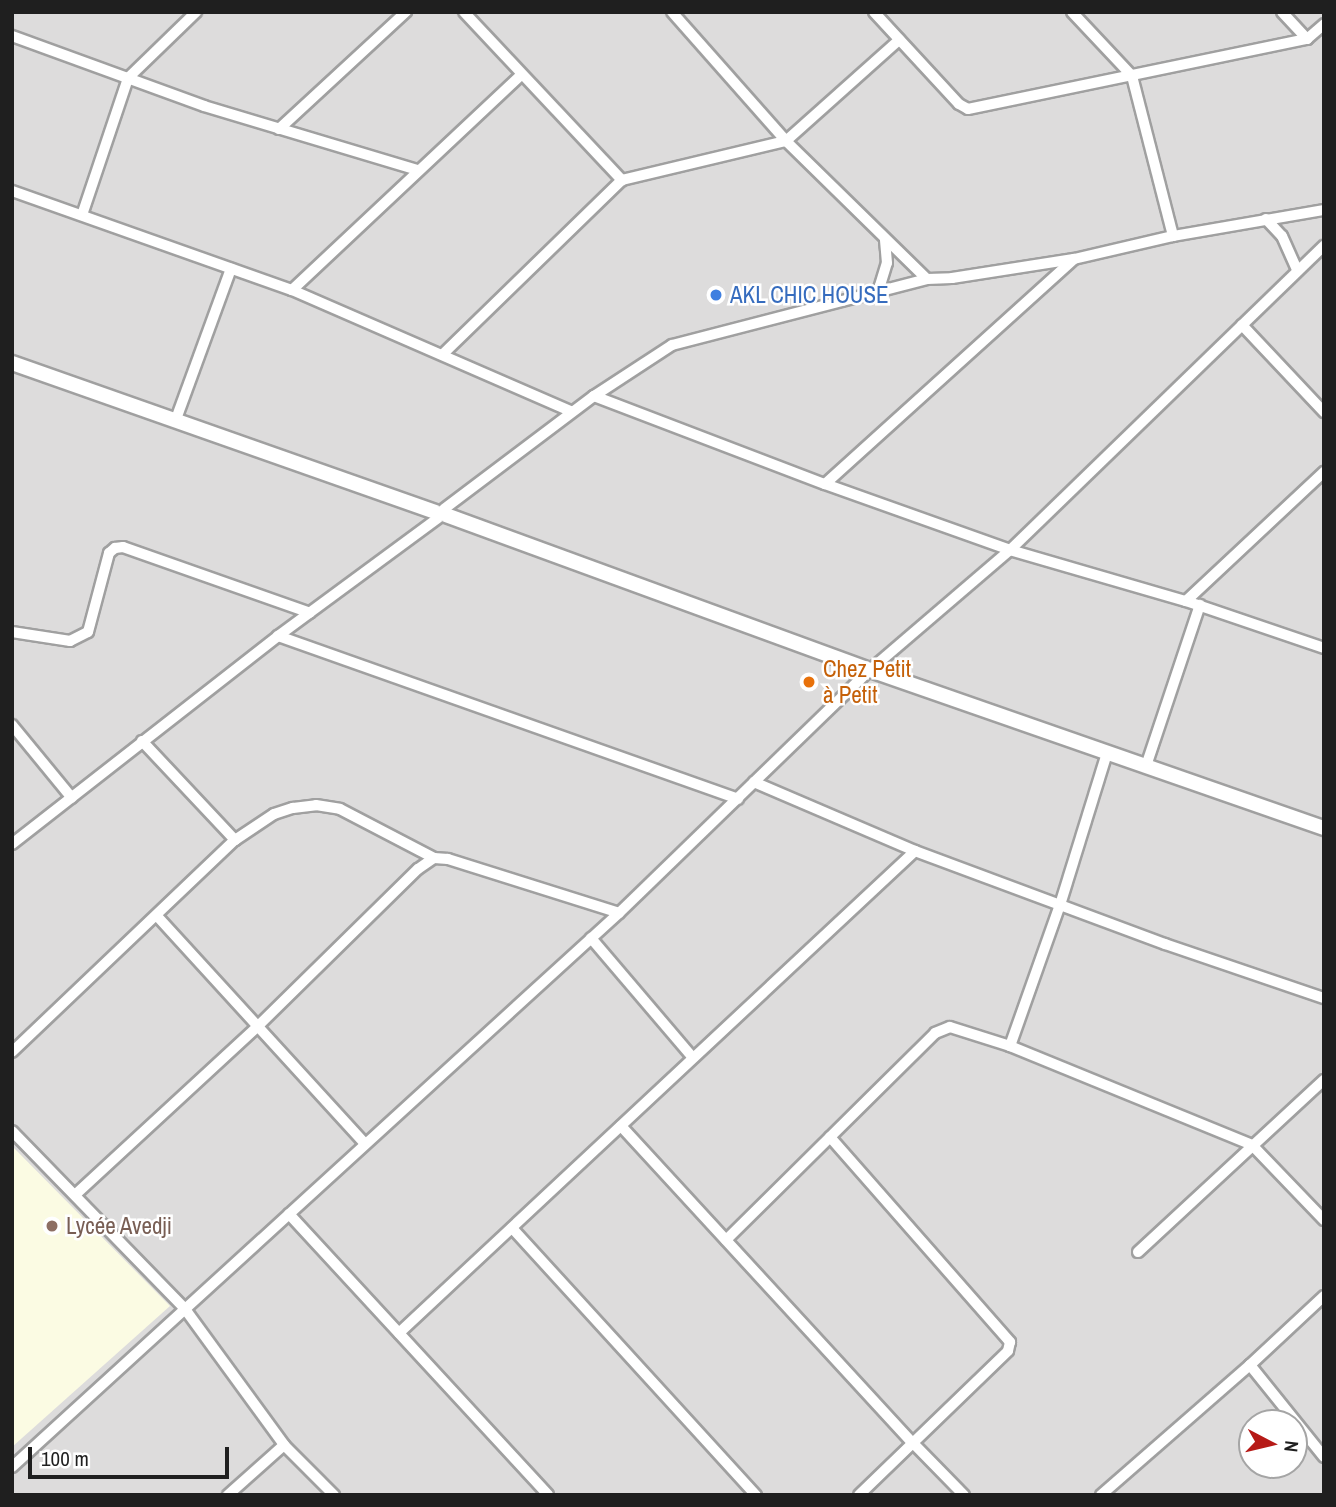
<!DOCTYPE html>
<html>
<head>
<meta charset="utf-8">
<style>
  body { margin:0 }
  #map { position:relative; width:1336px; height:1507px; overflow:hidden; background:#efece6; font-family:"Archivo Narrow",sans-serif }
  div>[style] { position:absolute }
  .residential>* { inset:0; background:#dddcdc }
  .education>* { inset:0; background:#fbfbe3 }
  .roads { filter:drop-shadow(2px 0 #a0a0a0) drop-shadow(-2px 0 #a0a0a0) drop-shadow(0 2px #a0a0a0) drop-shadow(0 -2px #a0a0a0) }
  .minor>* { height:10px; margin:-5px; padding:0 5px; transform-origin:5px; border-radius:5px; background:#fff }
  .tertiary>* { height:14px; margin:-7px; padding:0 7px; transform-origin:7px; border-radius:7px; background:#fff }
  .dots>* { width:19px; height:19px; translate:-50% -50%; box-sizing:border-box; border:4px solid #fff; border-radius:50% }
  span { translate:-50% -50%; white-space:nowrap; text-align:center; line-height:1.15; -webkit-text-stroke:5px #fff; paint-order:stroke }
  .shop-label { font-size:23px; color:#366cbe }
  .left { translate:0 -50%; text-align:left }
  .food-label { font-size:23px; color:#c56008 }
  .education-label { font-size:23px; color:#785e54 }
  .frame { position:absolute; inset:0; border:14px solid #1f1f1f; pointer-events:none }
  .north { position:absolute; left:1238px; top:1409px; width:70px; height:70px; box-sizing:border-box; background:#fff; border:2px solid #a5a5a5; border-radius:50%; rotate:97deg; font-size:19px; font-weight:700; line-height:28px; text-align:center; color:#1f1f1f }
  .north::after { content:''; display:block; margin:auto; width:24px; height:32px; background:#b61a17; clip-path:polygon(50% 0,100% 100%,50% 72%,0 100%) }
  .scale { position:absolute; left:28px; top:1447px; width:201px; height:32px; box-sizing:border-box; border:4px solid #1f1f1f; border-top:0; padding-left:9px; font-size:21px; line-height:24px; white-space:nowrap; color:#1f1f1f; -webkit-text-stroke:5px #fff; paint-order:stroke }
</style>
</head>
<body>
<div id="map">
  <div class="residential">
    <i style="clip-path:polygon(evenodd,12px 12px,1324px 12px,1324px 1495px,12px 1495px,12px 12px,1252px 1423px,1294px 1423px,1294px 1465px,1252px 1465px,1252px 1423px)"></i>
  </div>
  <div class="education">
    <i style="clip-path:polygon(12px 1146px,170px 1306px,12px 1447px)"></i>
  </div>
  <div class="roads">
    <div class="minor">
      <i style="left:464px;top:12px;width:231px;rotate:46.8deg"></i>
      <i style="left:672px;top:12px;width:172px;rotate:48.5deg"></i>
      <i style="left:786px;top:141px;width:197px;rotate:44.4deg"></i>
      <i style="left:874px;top:12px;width:125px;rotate:47.3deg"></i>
      <i style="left:959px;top:104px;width:10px;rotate:29deg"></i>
      <i style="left:968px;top:109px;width:346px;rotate:-11.7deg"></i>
      <i style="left:1307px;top:39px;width:23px;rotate:-41deg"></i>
      <i style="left:1072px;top:12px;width:88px;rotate:46.8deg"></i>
      <i style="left:1132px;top:76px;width:165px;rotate:75.6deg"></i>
      <i style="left:1282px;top:12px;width:37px;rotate:47deg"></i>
      <i style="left:12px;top:36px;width:204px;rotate:20deg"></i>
      <i style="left:204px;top:106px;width:222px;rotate:16.7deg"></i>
      <i style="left:279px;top:129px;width:173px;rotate:-42.7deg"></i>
      <i style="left:12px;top:191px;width:297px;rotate:19.5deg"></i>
      <i style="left:292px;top:290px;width:305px;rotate:23.5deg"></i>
      <i style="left:82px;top:215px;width:145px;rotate:-71.4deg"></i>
      <i style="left:128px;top:78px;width:95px;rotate:-44.1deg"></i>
      <i style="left:1266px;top:219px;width:23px;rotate:47deg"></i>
      <i style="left:1282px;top:236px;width:37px;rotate:66deg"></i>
      <i style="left:292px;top:290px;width:314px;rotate:-43.2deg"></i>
      <i style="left:878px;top:292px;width:30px;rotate:-73deg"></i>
      <i style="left:887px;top:263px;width:23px;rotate:-95deg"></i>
      <i style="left:1242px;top:325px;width:120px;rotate:46.7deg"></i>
      <i style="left:443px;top:354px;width:250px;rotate:-44.2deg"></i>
      <i style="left:622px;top:180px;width:169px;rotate:-13.4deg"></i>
      <i style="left:786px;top:141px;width:152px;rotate:-41.8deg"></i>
      <i style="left:594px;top:396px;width:247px;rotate:20.9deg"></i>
      <i style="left:825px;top:484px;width:196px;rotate:19.6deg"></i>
      <i style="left:1010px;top:550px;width:183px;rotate:16.2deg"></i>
      <i style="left:1186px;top:601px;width:146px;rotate:18.8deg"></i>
      <i style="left:176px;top:419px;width:160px;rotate:-69.9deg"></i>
      <i style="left:825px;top:484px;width:336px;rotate:-42.1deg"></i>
      <i style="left:444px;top:509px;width:188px;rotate:-37deg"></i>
      <i style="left:594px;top:396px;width:93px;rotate:-33.2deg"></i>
      <i style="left:672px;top:345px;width:263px;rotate:-14.5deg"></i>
      <i style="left:927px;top:279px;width:25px;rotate:-2deg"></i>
      <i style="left:952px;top:278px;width:123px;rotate:-8.9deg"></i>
      <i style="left:1074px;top:259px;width:102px;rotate:-13.1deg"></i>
      <i style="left:1173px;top:236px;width:153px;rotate:-9.8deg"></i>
      <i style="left:1186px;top:601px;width:189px;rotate:-43.1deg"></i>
      <i style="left:12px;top:632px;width:59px;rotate:8.8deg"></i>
      <i style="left:70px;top:641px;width:20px;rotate:-27deg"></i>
      <i style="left:88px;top:632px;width:82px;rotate:-75.1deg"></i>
      <i style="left:109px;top:553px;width:8px;rotate:-40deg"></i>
      <i style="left:115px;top:548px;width:8px;rotate:-7deg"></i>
      <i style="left:123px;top:547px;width:198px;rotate:19.4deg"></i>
      <i style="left:278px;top:636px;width:488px;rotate:19.5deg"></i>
      <i style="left:12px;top:725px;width:94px;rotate:50.6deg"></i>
      <i style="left:142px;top:741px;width:136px;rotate:46.8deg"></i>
      <i style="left:1146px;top:766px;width:170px;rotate:-71.5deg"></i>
      <i style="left:754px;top:782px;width:175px;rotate:23.2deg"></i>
      <i style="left:915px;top:851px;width:267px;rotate:20.4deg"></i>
      <i style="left:1165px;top:944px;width:168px;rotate:18.8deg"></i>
      <i style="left:12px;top:844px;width:338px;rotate:-38deg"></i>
      <i style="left:278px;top:636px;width:199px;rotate:-36.4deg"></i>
      <i style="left:157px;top:916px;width:307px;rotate:47.6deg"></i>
      <i style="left:591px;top:938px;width:157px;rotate:49.6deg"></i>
      <i style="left:1010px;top:1046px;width:150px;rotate:-70.5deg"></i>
      <i style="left:1060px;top:905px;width:159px;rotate:-72.8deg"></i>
      <i style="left:12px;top:1052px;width:308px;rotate:-43.6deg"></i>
      <i style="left:235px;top:840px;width:47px;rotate:-33.7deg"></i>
      <i style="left:274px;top:814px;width:20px;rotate:-18deg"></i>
      <i style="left:293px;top:808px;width:23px;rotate:-7deg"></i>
      <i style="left:316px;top:805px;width:24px;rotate:9deg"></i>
      <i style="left:340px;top:809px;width:106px;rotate:27.5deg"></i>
      <i style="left:434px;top:858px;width:14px;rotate:4deg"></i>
      <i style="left:448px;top:859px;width:179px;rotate:17.5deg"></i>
      <i style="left:621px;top:1126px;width:431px;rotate:47.4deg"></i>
      <i style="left:913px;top:1443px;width:73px;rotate:45.6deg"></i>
      <i style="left:12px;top:1131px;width:248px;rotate:45.8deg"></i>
      <i style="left:185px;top:1309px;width:168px;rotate:53.9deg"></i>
      <i style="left:284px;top:1445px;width:71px;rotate:45deg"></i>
      <i style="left:830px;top:1137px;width:273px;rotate:48.7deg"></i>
      <i style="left:1010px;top:1342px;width:9px;rotate:103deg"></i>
      <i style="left:1008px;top:1351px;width:207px;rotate:136deg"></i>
      <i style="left:76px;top:1194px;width:248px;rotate:-42.7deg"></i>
      <i style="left:258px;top:1026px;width:224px;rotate:-44.5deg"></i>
      <i style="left:418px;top:869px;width:19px;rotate:-35deg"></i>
      <i style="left:289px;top:1214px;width:382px;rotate:47.3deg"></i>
      <i style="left:512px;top:1228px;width:362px;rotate:47.6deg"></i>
      <i style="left:726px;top:1240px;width:294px;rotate:-44.7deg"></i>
      <i style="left:935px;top:1033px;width:16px;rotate:-22deg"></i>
      <i style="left:950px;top:1027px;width:63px;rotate:17.6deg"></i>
      <i style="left:1010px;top:1046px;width:261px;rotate:22.2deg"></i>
      <i style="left:1252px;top:1145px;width:104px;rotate:46.2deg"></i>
      <i style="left:1138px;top:1252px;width:253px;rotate:-42.8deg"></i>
      <i style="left:399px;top:1333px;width:706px;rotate:-43.05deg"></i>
      <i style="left:1250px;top:1365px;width:118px;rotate:51.2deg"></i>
      <i style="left:12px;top:1467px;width:822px;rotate:-42.39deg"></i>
      <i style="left:619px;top:913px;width:349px;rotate:-44.1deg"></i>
      <i style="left:870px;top:670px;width:184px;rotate:-40.6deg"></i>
      <i style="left:1010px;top:550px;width:437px;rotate:-44.1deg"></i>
      <i style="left:228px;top:1495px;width:75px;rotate:-41.8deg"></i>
      <i style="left:1101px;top:1495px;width:198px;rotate:-41.1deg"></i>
      <i style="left:1250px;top:1365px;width:101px;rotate:-43deg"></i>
    </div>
    <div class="tertiary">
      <i style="left:12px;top:363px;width:449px;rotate:19.4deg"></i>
      <i style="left:446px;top:515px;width:451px;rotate:20.1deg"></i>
      <i style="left:870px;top:670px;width:481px;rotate:19.2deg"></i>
    </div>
  </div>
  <div class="dots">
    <i style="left:716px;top:295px;background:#3f7fe0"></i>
    <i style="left:809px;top:682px;background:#e8710a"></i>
    <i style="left:52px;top:1226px;background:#8d6e63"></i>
  </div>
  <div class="shop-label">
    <span class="left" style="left:730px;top:295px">AKL CHIC HOUSE</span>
  </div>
  <div class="food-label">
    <span class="left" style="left:823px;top:682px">Chez Petit<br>à Petit</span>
  </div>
  <div class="education-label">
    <span class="left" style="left:66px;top:1226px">Lycée Avedji</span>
  </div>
  <div class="frame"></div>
  <div class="north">N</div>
  <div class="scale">100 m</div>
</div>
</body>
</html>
